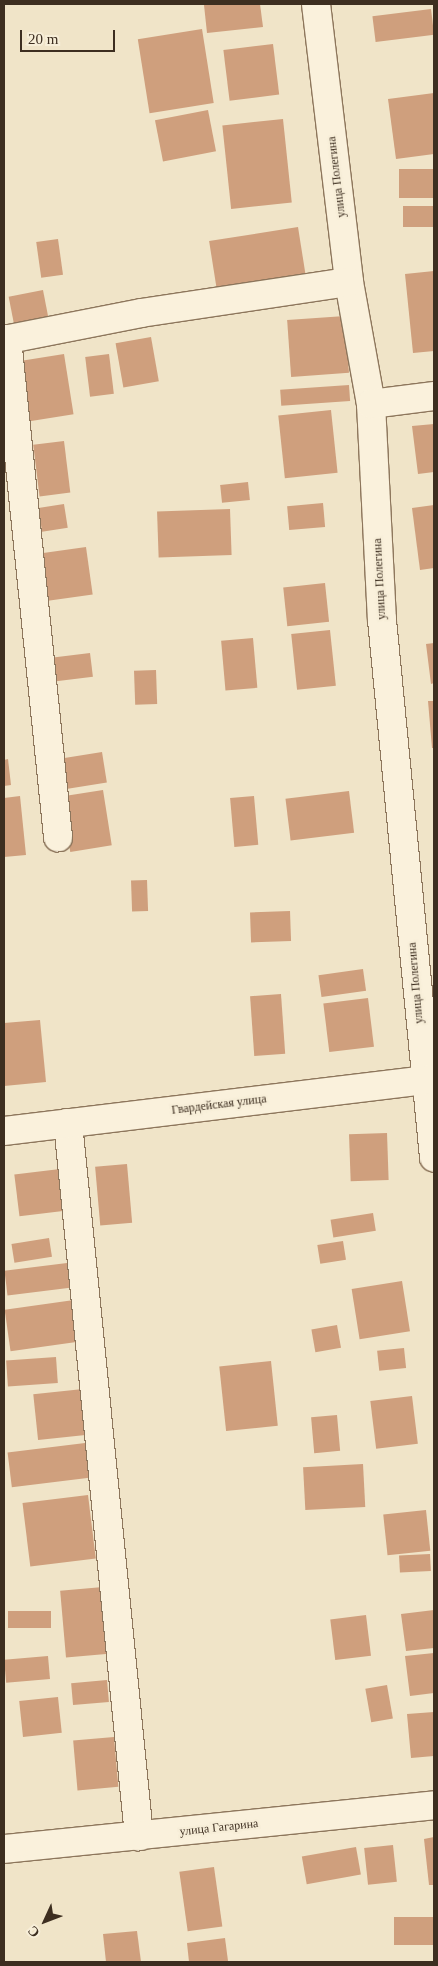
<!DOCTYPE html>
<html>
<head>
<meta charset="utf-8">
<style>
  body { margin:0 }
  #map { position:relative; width:438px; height:1966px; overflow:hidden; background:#f0e4c8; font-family:Georgia,serif }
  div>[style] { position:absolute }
  .building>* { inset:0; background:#cf9f7d; transform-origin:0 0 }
  .roads { filter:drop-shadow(1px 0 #8d765c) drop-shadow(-1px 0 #8d765c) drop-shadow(0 1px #8d765c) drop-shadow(0 -1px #8d765c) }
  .minor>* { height:28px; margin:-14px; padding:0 14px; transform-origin:14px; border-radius:14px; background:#faf1dc }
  span { translate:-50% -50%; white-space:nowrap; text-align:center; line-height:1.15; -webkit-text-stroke:4.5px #f7eed8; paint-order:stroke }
  .street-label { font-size:12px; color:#3d2e20 }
  .frame { position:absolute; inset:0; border:5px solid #3d2e20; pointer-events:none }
  .north { position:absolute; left:20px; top:1896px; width:50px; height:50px; -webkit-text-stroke:4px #f7eed8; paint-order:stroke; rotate:227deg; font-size:14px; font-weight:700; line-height:20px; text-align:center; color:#3d2e20 }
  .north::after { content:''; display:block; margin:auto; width:18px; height:22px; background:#3d2e20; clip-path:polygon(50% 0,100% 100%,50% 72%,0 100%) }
  .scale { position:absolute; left:20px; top:30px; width:95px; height:22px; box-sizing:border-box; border:2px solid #3d2e20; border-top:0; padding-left:6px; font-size:15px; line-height:18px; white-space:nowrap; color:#3d2e20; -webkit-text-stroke:4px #f7eed8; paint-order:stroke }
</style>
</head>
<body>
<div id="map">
  <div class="building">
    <i style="clip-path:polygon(260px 4px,263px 27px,207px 33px,204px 5px)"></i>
    <i style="left:431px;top:9px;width:26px;height:59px;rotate:83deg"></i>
    <i style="left:202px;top:29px;width:75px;height:65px;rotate:81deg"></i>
    <i style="left:273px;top:44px;width:51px;height:50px;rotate:83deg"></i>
    <i style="clip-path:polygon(434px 93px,434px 154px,396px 159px,388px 99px)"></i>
    <i style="left:208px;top:110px;width:42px;height:54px;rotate:79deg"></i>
    <i style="left:283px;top:119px;width:84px;height:61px;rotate:84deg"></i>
    <i style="left:434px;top:169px;width:29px;height:35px;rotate:90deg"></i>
    <i style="left:434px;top:206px;width:21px;height:31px;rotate:90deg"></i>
    <i style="left:298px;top:227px;width:59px;height:90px;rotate:81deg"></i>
    <i style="left:58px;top:239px;width:36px;height:22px;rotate:82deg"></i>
    <i style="clip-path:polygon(434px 271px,434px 351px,413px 353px,405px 274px)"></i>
    <i style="left:43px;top:290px;width:33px;height:35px;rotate:79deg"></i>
    <i style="left:345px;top:316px;width:57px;height:58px;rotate:86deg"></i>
    <i style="left:151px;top:337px;width:45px;height:36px;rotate:80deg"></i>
    <i style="left:64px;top:354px;width:61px;height:46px;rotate:81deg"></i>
    <i style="left:109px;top:354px;width:40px;height:24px;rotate:83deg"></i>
    <i style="left:349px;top:385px;width:16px;height:69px;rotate:86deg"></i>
    <i style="left:331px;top:410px;width:63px;height:53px;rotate:84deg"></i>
    <i style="clip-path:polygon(434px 424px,434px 472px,418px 474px,412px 426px)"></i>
    <i style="left:64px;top:441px;width:52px;height:31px;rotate:83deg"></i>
    <i style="left:248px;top:482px;width:18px;height:28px;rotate:84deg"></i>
    <i style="left:323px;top:503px;width:24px;height:36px;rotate:85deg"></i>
    <i style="left:64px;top:504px;width:24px;height:26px;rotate:81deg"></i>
    <i style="clip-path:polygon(434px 505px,434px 568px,420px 570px,412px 508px)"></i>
    <i style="left:230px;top:509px;width:46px;height:73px;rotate:88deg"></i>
    <i style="left:86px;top:547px;width:48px;height:45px;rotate:82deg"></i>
    <i style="left:325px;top:583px;width:39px;height:42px;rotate:84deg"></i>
    <i style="left:330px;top:630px;width:56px;height:39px;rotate:84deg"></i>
    <i style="left:253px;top:638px;width:50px;height:32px;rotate:85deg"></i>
    <i style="clip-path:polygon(434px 643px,434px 683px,431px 684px,426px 644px)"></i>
    <i style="left:90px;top:653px;width:24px;height:37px;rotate:83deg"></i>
    <i style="left:156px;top:670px;width:34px;height:22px;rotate:88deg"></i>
    <i style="clip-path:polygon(428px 701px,434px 701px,434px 748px,432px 748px)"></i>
    <i style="left:102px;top:752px;width:31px;height:49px;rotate:81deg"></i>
    <i style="clip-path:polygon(8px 759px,11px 785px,4px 786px,4px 760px)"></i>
    <i style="left:103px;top:790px;width:56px;height:42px;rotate:81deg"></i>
    <i style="left:349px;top:791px;width:42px;height:64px;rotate:83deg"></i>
    <i style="clip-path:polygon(20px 796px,26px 855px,4px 857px,4px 798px)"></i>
    <i style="left:254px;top:796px;width:49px;height:24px;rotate:85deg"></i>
    <i style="left:147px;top:880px;width:31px;height:16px;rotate:88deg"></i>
    <i style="left:290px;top:911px;width:30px;height:40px;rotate:88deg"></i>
    <i style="left:363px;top:969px;width:22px;height:45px;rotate:82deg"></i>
    <i style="left:281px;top:994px;width:60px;height:31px;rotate:86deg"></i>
    <i style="left:368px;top:998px;width:49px;height:45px;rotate:83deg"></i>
    <i style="clip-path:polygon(40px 1020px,46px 1082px,4px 1086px,4px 1023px)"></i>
    <i style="left:387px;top:1133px;width:47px;height:38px;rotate:88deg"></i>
    <i style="left:127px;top:1164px;width:59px;height:32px;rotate:85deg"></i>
    <i style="left:60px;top:1169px;width:42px;height:46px;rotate:83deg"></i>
    <i style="left:373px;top:1213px;width:18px;height:43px;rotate:81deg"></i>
    <i style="left:49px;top:1238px;width:19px;height:38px;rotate:81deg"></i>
    <i style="left:343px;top:1241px;width:19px;height:26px;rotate:81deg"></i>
    <i style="left:67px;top:1263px;width:25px;height:63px;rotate:83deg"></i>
    <i style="left:402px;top:1281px;width:51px;height:51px;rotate:81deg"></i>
    <i style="left:74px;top:1300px;width:42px;height:70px;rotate:82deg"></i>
    <i style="left:337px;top:1325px;width:23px;height:26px;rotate:80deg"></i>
    <i style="left:404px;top:1348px;width:20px;height:27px;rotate:84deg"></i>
    <i style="left:56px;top:1357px;width:26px;height:50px;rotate:86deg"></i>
    <i style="left:271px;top:1361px;width:65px;height:52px;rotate:84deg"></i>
    <i style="left:83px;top:1389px;width:46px;height:50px;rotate:84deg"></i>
    <i style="left:412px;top:1396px;width:48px;height:42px;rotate:83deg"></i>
    <i style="left:337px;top:1415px;width:36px;height:26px;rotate:85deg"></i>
    <i style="left:85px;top:1443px;width:35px;height:78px;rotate:83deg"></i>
    <i style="left:363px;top:1464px;width:43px;height:60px;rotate:87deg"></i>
    <i style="left:88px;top:1495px;width:64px;height:66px;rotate:83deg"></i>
    <i style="left:426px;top:1510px;width:41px;height:43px;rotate:84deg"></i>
    <i style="left:430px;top:1554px;width:17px;height:31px;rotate:87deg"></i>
    <i style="left:103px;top:1587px;width:67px;height:43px;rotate:85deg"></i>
    <i style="clip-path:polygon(434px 1610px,434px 1648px,406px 1651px,401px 1614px)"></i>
    <i style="left:51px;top:1611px;width:17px;height:43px;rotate:90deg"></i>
    <i style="left:366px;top:1615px;width:41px;height:36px;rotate:83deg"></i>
    <i style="clip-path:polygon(434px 1653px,434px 1693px,410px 1696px,405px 1656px)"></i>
    <i style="left:48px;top:1656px;width:23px;height:44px;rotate:85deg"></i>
    <i style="left:107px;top:1680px;width:22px;height:36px;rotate:85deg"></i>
    <i style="left:387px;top:1685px;width:34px;height:22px;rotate:80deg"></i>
    <i style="left:58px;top:1697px;width:36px;height:39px;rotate:84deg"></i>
    <i style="clip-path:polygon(434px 1712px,434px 1756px,411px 1758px,407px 1714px)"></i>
    <i style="left:114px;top:1737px;width:50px;height:41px;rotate:85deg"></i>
    <i style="clip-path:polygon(434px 1837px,434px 1885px,429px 1885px,424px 1839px)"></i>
    <i style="left:393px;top:1845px;width:37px;height:29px;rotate:84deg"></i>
    <i style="left:356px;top:1847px;width:28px;height:55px;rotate:80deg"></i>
    <i style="left:214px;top:1867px;width:60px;height:35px;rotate:82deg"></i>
    <i style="left:434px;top:1917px;width:28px;height:40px;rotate:90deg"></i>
    <i style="clip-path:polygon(137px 1931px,141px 1962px,106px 1962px,103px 1934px)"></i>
    <i style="clip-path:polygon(225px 1938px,228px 1961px,189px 1962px,187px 1943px)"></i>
  </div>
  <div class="roads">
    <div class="minor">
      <i style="left:316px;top:4px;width:280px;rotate:83.2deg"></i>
      <i style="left:349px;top:282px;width:124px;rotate:79.8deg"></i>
      <i style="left:371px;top:404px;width:216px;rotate:87.1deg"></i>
      <i style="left:382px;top:620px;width:540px;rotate:84.47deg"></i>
      <i style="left:7px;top:339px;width:501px;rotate:84.15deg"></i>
      <i style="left:4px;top:340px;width:140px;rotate:-11.1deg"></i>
      <i style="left:141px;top:313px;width:210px;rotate:-8.5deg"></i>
      <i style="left:371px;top:404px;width:64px;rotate:-7.2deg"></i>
      <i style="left:68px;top:1123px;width:717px;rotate:84.31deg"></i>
      <i style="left:4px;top:1131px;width:433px;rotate:-6.9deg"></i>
      <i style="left:4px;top:1849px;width:432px;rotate:-5.8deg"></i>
    </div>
  </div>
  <div class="street-label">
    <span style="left:337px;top:177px;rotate:-97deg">улица Полегина</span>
    <span style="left:380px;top:579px;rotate:-93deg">улица Полегина</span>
    <span style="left:416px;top:983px;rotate:-95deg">улица Полегина</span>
    <span style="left:219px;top:1105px;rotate:-7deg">Гвардейская улица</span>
    <span style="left:219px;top:1828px;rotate:-6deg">улица Гагарина</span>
  </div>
  <div class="frame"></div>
  <div class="north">С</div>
  <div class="scale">20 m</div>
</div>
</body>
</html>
